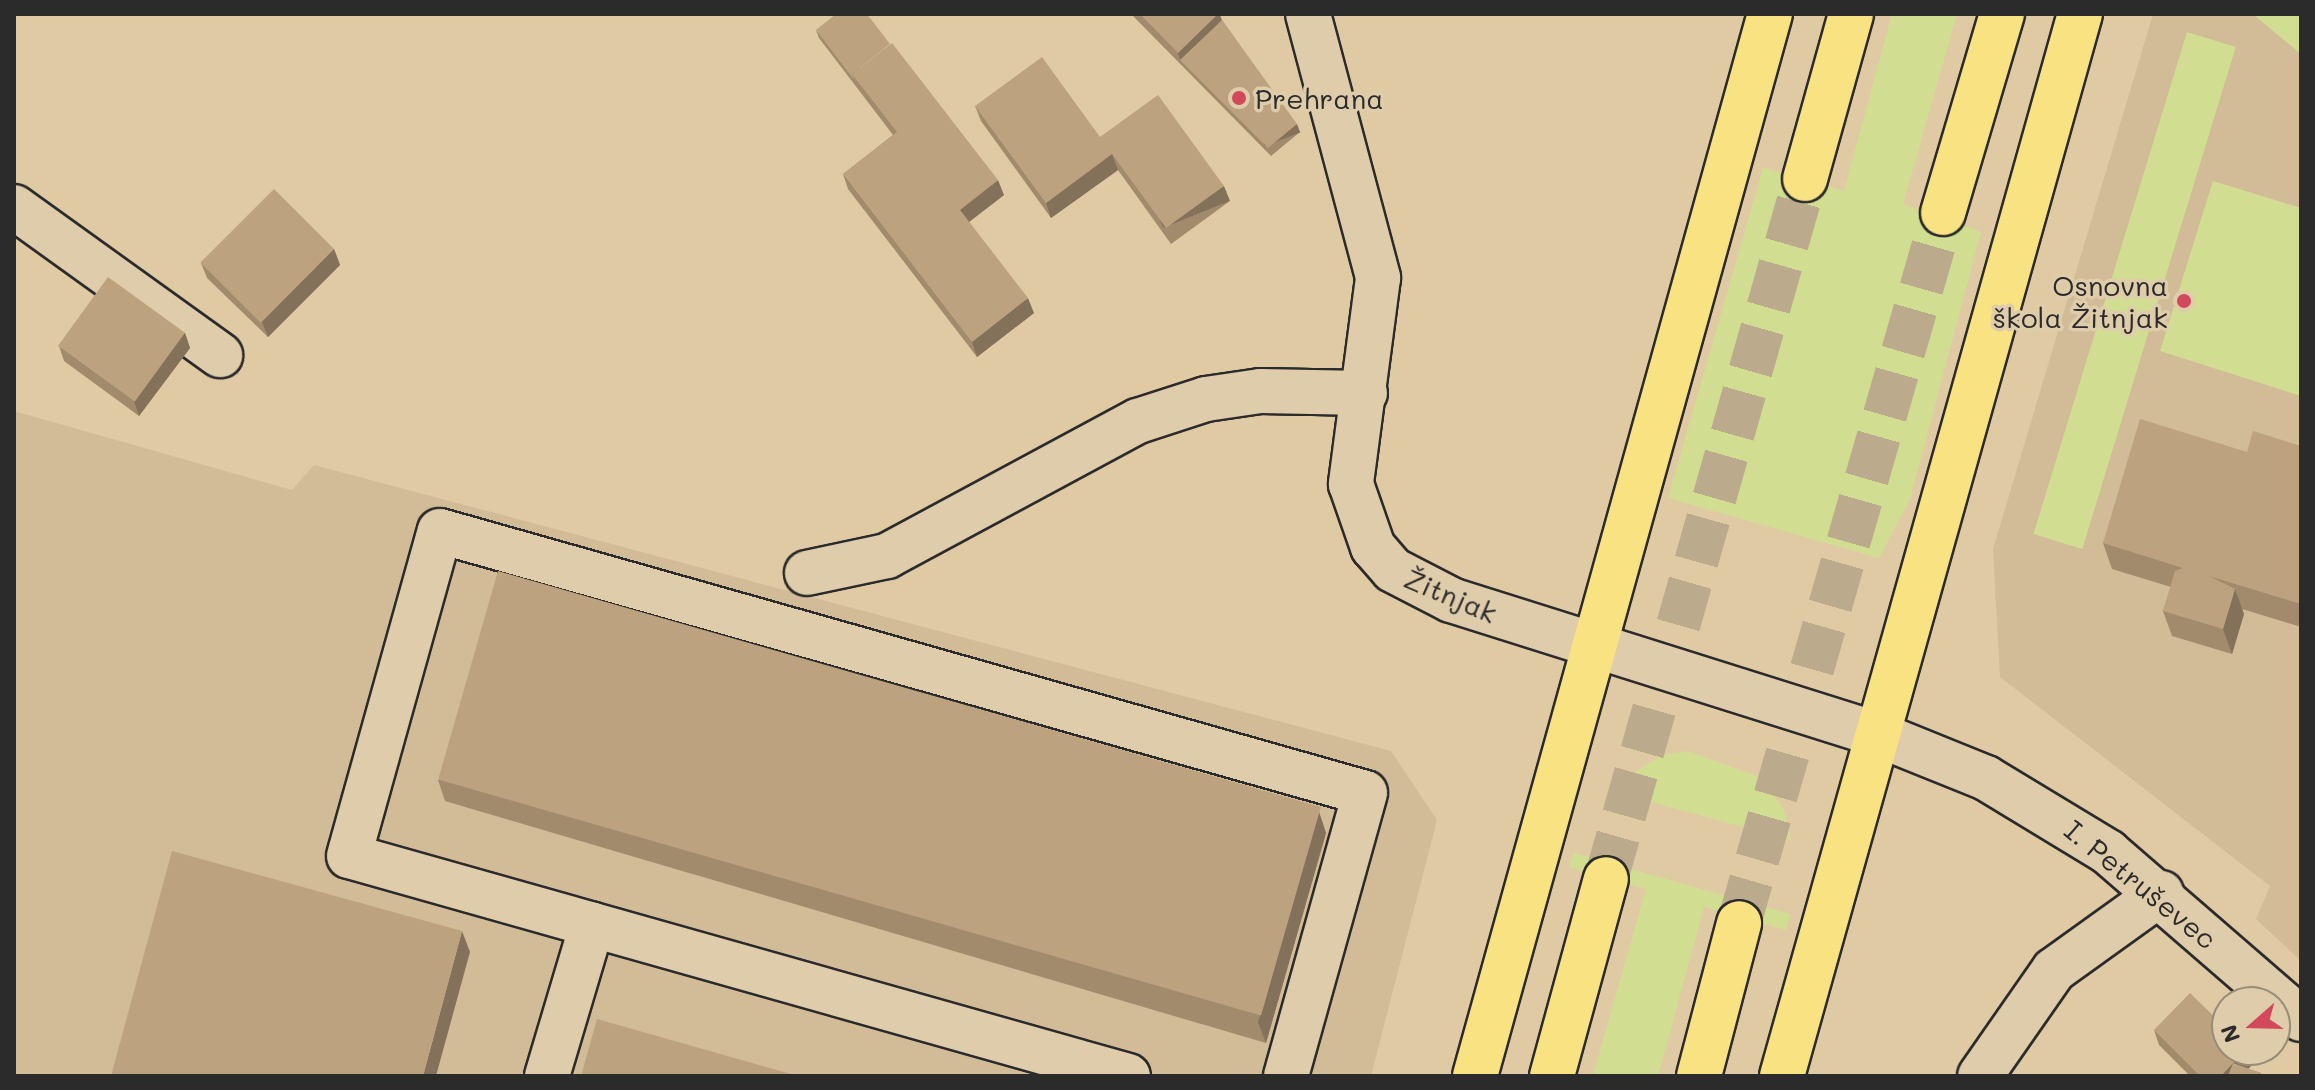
<!DOCTYPE html>
<html>
<head>
<meta charset="utf-8">
<style>
  body { margin:0 }
  #map { position:relative; width:2315px; height:1090px; overflow:hidden; background:#e0caa4; font-family:Mali,sans-serif }
  div>[style] { position:absolute }
  .built>* { inset:0; background:#d2bb97 }
  .green>* { inset:0; background:#d1de92; transform-origin:0 0 }
  .major-tunnel>* { height:44px; margin-top:-22px; transform-origin:0; background:repeating-linear-gradient(90deg,#bcaa8c 0 44px,transparent 0 66px) }
  .roads { filter:drop-shadow(2px 0 #2b2b2b) drop-shadow(-2px 0 #2b2b2b) drop-shadow(0 2px #2b2b2b) drop-shadow(0 -2px #2b2b2b) }
  .minor>* { height:44px; margin:-22px; padding:0 22px; transform-origin:22px; border-radius:22px; background:#deccaa }
  .major>* { height:44px; margin:-22px; padding:0 22px; transform-origin:22px; border-radius:22px; background:#f8e281 }
  .wall>* { inset:0; background:#a28b6d }
  .shaded-wall>* { inset:0; background:#847159; transform-origin:0 0 }
  .building>* { inset:0; background:#bca27f; transform-origin:0 0 }
  .dots>* { width:22px; height:22px; translate:-50% -50%; box-sizing:border-box; border:4px solid #deccaa; border-radius:50% }
  span { translate:-50% -50%; white-space:nowrap; text-align:center; line-height:1.15; -webkit-text-stroke:7px #deccaa; paint-order:stroke }
  .poi-label { font-size:28px; color:#2b2b2b }
  .left { translate:0 -50%; text-align:left }
  .right { translate:-100% -50%; text-align:right }
  .street-label { font-size:28px; color:#2b2b2b }
  .frame { position:absolute; inset:0; border:16px solid #2b2b2b; pointer-events:none }
  .north { position:absolute; left:2211px; top:986px; width:80px; height:80px; box-sizing:border-box; background:#deccaa; border:2px solid #968c77; border-radius:50%; rotate:250deg; font-size:22px; font-weight:700; line-height:32px; text-align:center; color:#2b2b2b }
  .north::after { content:''; display:block; margin:auto; width:28px; height:36px; background:#d1495b; clip-path:polygon(50% 0,100% 100%,50% 72%,0 100%) }
</style>
</head>
<body>
<div id="map">
  <div class="built">
    <i style="clip-path:polygon(2153px 14px,2253px 14px,2301px 54px,2301px 961px,2256px 919px,2270px 886px,2000px 677px,1993px 549px)"></i>
    <i style="clip-path:polygon(14px 411px,292px 490px,314px 465px,1391px 751px,1437px 820px,1371px 1076px,14px 1076px)"></i>
  </div>
  <div class="green">
    <i style="clip-path:polygon(1892px 14px,1957px 14px,1903px 204px,1981px 232px,1910px 499px,1879px 558px,1668px 498px,1763px 168px,1844px 191px)"></i>
    <i style="clip-path:polygon(2253px 14px,2301px 14px,2301px 54px)"></i>
    <i style="left:2187px;top:32px;width:51px;height:525px;rotate:17deg"></i>
    <i style="clip-path:polygon(2213px 181px,2301px 208px,2301px 396px,2160px 351px)"></i>
    <i style="clip-path:polygon(1688px 751px,1762px 778px,1784px 810px,1791px 840px,1607px 790px,1662px 755px)"></i>
    <i style="clip-path:polygon(1574px 853px,1790px 914px,1786px 930px,1704px 907px,1658px 1076px,1593px 1076px,1646px 889px,1569px 867px)"></i>
  </div>
  <div class="major-tunnel">
    <i style="left:1606px;top:879px;width:728px;rotate:-74.13deg"></i>
    <i style="left:1739px;top:923px;width:739px;rotate:-73.97deg"></i>
  </div>
  <div class="roads">
    <div class="minor">
      <i style="left:1308px;top:14px;width:273px;rotate:75.1deg"></i>
      <i style="left:1378px;top:278px;width:208px;rotate:97.5deg"></i>
      <i style="left:1351px;top:484px;width:67px;rotate:70.8deg"></i>
      <i style="left:1373px;top:547px;width:30px;rotate:49deg"></i>
      <i style="left:1393px;top:570px;width:65px;rotate:27.3deg"></i>
      <i style="left:1451px;top:600px;width:447px;rotate:17.5deg"></i>
      <i style="left:1877px;top:734px;width:118px;rotate:22deg"></i>
      <i style="left:1986px;top:778px;width:143px;rotate:31.2deg"></i>
      <i style="left:2108px;top:852px;width:255px;rotate:40.9deg"></i>
      <i style="left:14px;top:207px;width:254px;rotate:35.7deg"></i>
      <i style="left:807px;top:573px;width:82px;rotate:-12deg"></i>
      <i style="left:887px;top:556px;width:285px;rotate:-28.3deg"></i>
      <i style="left:1138px;top:421px;width:71px;rotate:-17.9deg"></i>
      <i style="left:1206px;top:399px;width:55px;rotate:-8.4deg"></i>
      <i style="left:1260px;top:391px;width:105px;rotate:1.1deg"></i>
      <i style="left:547px;top:1076px;width:158px;rotate:-73.4deg"></i>
      <i style="left:1128px;top:1076px;width:809px;rotate:-164.23deg"></i>
      <i style="left:349px;top:856px;width:337px;rotate:-74.4deg"></i>
      <i style="left:440px;top:531px;width:961px;rotate:15.81deg"></i>
      <i style="left:1365px;top:793px;width:294px;rotate:105.6deg"></i>
      <i style="left:1980px;top:1076px;width:129px;rotate:-55.1deg"></i>
      <i style="left:2054px;top:970px;width:132px;rotate:-35.7deg"></i>
    </div>
    <div class="major">
      <i style="left:1805px;top:179px;width:171px;rotate:-74.4deg"></i>
      <i style="left:1943px;top:213px;width:208px;rotate:-73.5deg"></i>
      <i style="left:1475px;top:1076px;width:1102px;rotate:-74.48deg"></i>
      <i style="left:1552px;top:1076px;width:204px;rotate:-74.7deg"></i>
      <i style="left:1699px;top:1076px;width:158px;rotate:-75.3deg"></i>
      <i style="left:1782px;top:1076px;width:1103px;rotate:-74.33deg"></i>
    </div>
  </div>
  <div class="wall">
    <i style="clip-path:polygon(1131px 14px,1222px 14px,1220px 15px,1222px 20px,1300px 132px,1271px 156px)"></i>
    <i style="clip-path:polygon(816px 30px,1004px 195px,969px 222px,1034px 313px,977px 357px,848px 189px,843px 174px,893px 135px,819px 38px)"></i>
    <i style="clip-path:polygon(975px 106px,1100px 137px,1230px 201px,1171px 244px,1118px 170px,1051px 218px,981px 121px)"></i>
    <i style="clip-path:polygon(334px 249px,340px 265px,268px 337px,207px 278px,201px 263px)"></i>
    <i style="clip-path:polygon(185px 333px,190px 348px,139px 416px,64px 361px,59px 346px)"></i>
    <i style="clip-path:polygon(2301px 446px,2301px 627px,2242px 609px,2244px 614px,2232px 654px,2172px 636px,2163px 611px,2171px 587px,2112px 569px,2103px 543px,2247px 452px)"></i>
    <i style="clip-path:polygon(438px 780px,1319px 812px,1326px 833px,1266px 1043px,445px 801px)"></i>
    <i style="clip-path:polygon(2154px 1030px,2227px 1050px,2248px 1050px,2253px 1064px,2248px 1069px,2261px 1073px,2262px 1076px,2190px 1076px,2159px 1045px)"></i>
  </div>
  <div class="shaded-wall">
    <i style="clip-path:polygon(1215px 14px,1222px 14px,1220px 15px,1224px 28px,1180px 60px,1178px 53px)"></i>
    <i style="left:1297px;top:124px;width:9px;height:38px;rotate:69deg"></i>
    <i style="clip-path:polygon(1112px 154px,1118px 170px,1051px 218px,1046px 203px)"></i>
    <i style="clip-path:polygon(998px 180px,1004px 195px,965px 225px,960px 210px)"></i>
    <i style="left:1224px;top:186px;width:16px;height:72px;rotate:68deg"></i>
    <i style="clip-path:polygon(334px 249px,340px 265px,268px 337px,262px 322px)"></i>
    <i style="clip-path:polygon(1028px 298px,1034px 313px,977px 357px,972px 342px)"></i>
    <i style="clip-path:polygon(185px 333px,190px 348px,139px 416px,134px 401px)"></i>
    <i style="clip-path:polygon(2235px 589px,2244px 614px,2232px 654px,2223px 629px)"></i>
    <i style="clip-path:polygon(1319px 812px,1326px 833px,1266px 1043px,1258px 1022px)"></i>
    <i style="clip-path:polygon(462px 931px,470px 952px,436px 1076px,423px 1076px)"></i>
    <i style="clip-path:polygon(2246px 1050px,2248px 1050px,2253px 1064px,2241px 1076px,2233px 1063px)"></i>
    <i style="clip-path:polygon(2233px 1063px,2237px 1076px,2221px 1076px)"></i>
  </div>
  <div class="building">
    <i style="clip-path:polygon(836px 14px,867px 14px,890px 44px,852px 74px,855px 81px,816px 30px)"></i>
    <i style="clip-path:polygon(1140px 14px,1218px 14px,1178px 53px)"></i>
    <i style="clip-path:polygon(1222px 20px,1297px 124px,1268px 148px,1180px 60px)"></i>
    <i style="clip-path:polygon(892px 43px,998px 180px,960px 210px,1028px 298px,972px 342px,843px 174px,897px 132px,852px 74px)"></i>
    <i style="clip-path:polygon(1042px 57px,1100px 137px,1158px 95px,1224px 186px,1166px 228px,1112px 154px,1046px 203px,975px 106px)"></i>
    <i style="left:274px;top:189px;width:85px;height:104px;rotate:45deg"></i>
    <i style="left:108px;top:277px;width:95px;height:85px;rotate:36deg"></i>
    <i style="clip-path:polygon(2140px 419px,2247px 452px,2253px 431px,2301px 446px,2301px 604px,2209px 576px,2235px 589px,2223px 629px,2163px 611px,2175px 571px,2183px 568px,2103px 543px)"></i>
    <i style="left:498px;top:571px;width:856px;height:217px;rotate:16deg"></i>
    <i style="clip-path:polygon(172px 851px,462px 931px,423px 1076px,111px 1076px)"></i>
    <i style="clip-path:polygon(2190px 993px,2227px 1029px,2227px 1050px,2246px 1050px,2233px 1063px,2261px 1073px,2260px 1076px,2228px 1076px,2233px 1063px,2221px 1076px,2198px 1076px,2199px 1075px,2154px 1030px)"></i>
    <i style="clip-path:polygon(597px 1019px,798px 1076px,581px 1076px)"></i>
  </div>
  <div class="dots">
    <i style="left:1239px;top:98px;background:#d1495b"></i>
    <i style="left:2184px;top:301px;background:#d1495b"></i>
  </div>
  <div class="poi-label">
    <span class="left" style="left:1255px;top:98px">Prehrana</span>
    <span class="right" style="left:2168px;top:301px">Osnovna<br>škola Žitnjak</span>
  </div>
  <div class="street-label">
    <span style="left:1451px;top:595px;rotate:23deg">Žitnjak</span>
    <span style="left:2141px;top:884px;rotate:39deg">I. Petruševec</span>
  </div>
  <div class="frame"></div>
  <div class="north">N</div>
</div>
</body>
</html>
